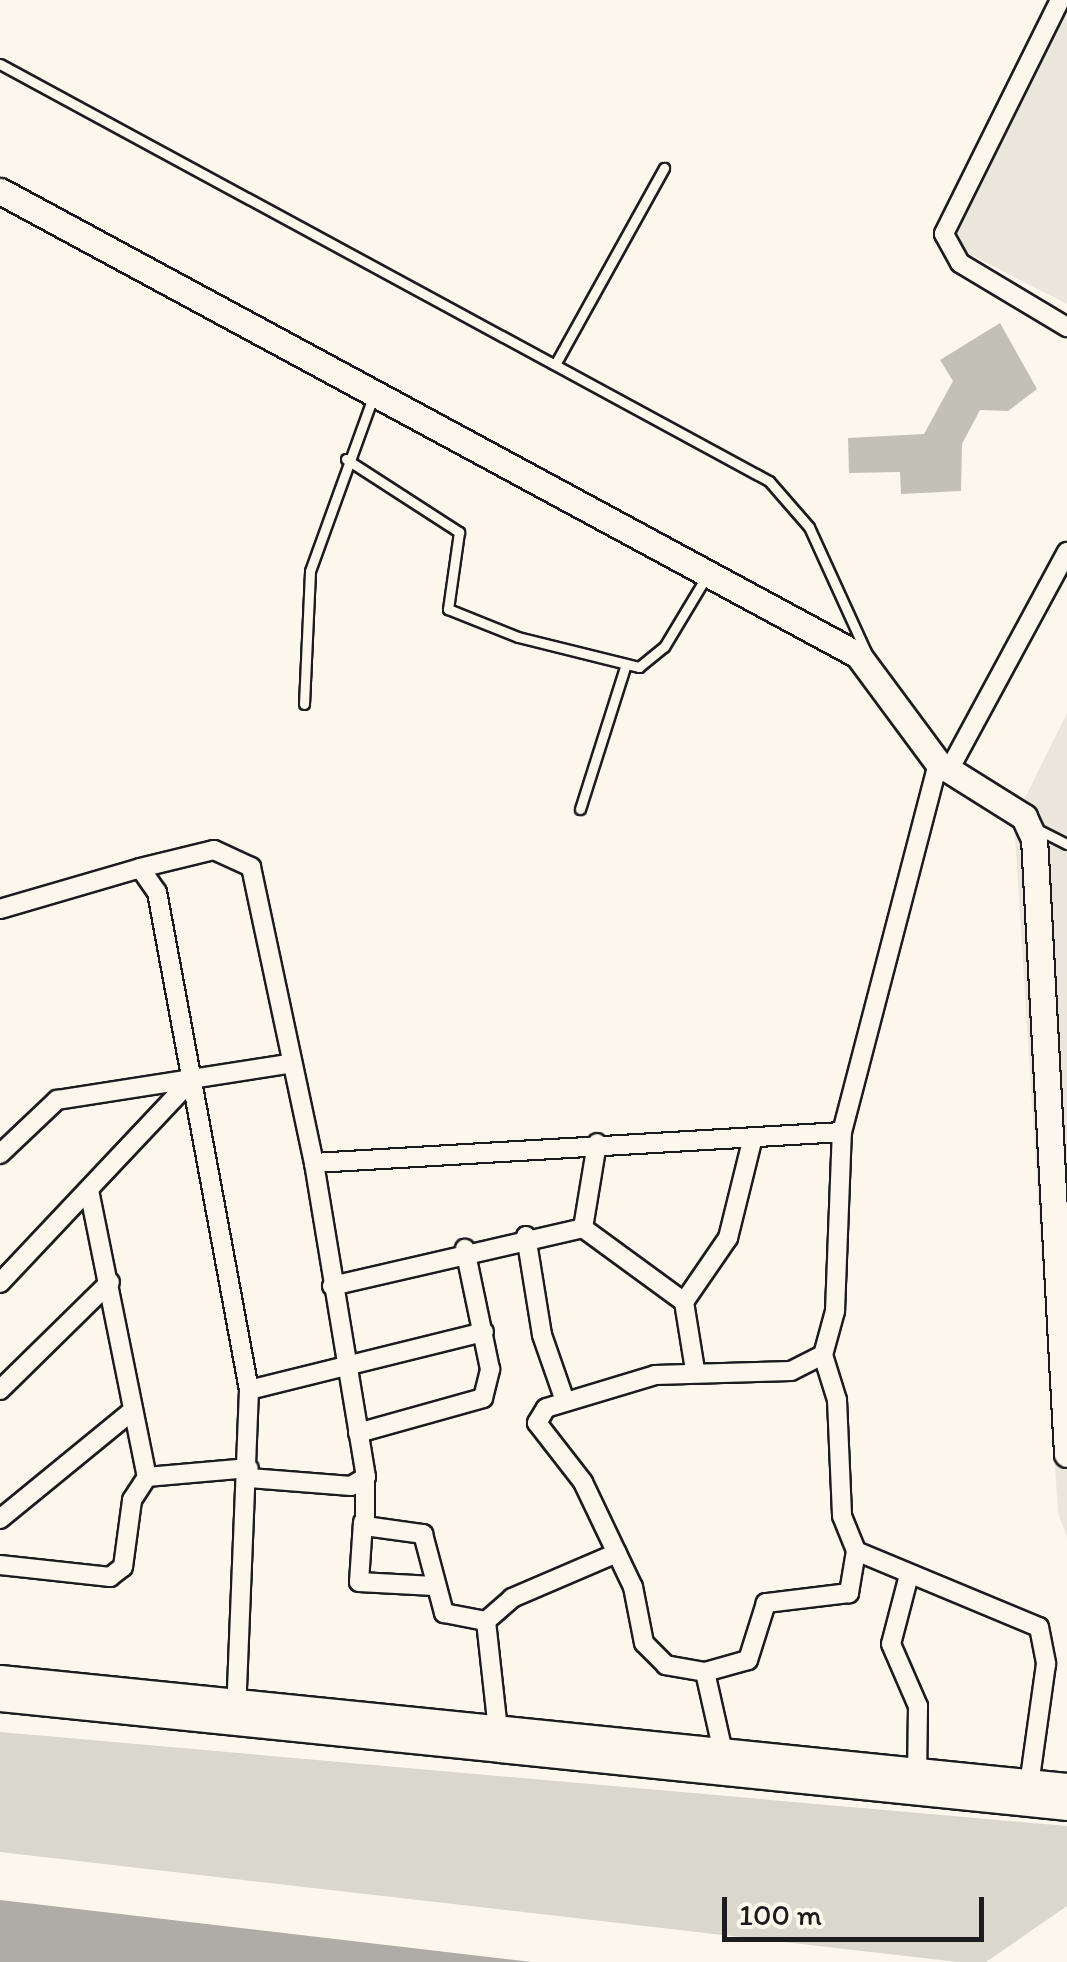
<!DOCTYPE html>
<html>
<head>
<meta charset="utf-8">
<style>
  body { margin:0 }
  #map { position:relative; width:1067px; height:1962px; overflow:hidden; background:#fbf7ec; font-family:Itim,sans-serif }
  div>[style] { position:absolute }
  .built>* { inset:0; background:#eae6dc }
  .green>* { inset:0; background:#dad7ce }
  .water>* { inset:0; background:#afaca5 }
  .building>* { inset:0; background:#c3c0b8 }
  .roads { filter:drop-shadow(2px 0 #1c1c1c) drop-shadow(-2px 0 #1c1c1c) drop-shadow(0 2px #1c1c1c) drop-shadow(0 -2px #1c1c1c) }
  .lane>* { height:9px; margin:-4.5px; padding:0 4.5px; transform-origin:4.5px; border-radius:4.5px; background:#fbf7ec }
  .street>* { height:18px; margin:-9px; padding:0 9px; transform-origin:9px; border-radius:9px; background:#fbf7ec }
  .secondary>* { height:25px; margin:-12.5px; padding:0 12.5px; transform-origin:12.5px; border-radius:12.5px; background:#fbf7ec }
  span { translate:-50% -50%; white-space:nowrap; text-align:center; line-height:1.15; -webkit-text-stroke:9px #fbf7ec; paint-order:stroke }
  .scale { position:absolute; left:722px; top:1897px; width:262px; height:45px; box-sizing:border-box; border:5px solid #1c1c1c; border-top:0; padding-left:12px; font-size:30px; line-height:35px; white-space:nowrap; color:#1c1c1c; -webkit-text-stroke:8px #fbf7ec; paint-order:stroke }
</style>
</head>
<body>
<div id="map">
  <div class="built">
    <i style="clip-path:polygon(1062px 0,1067px 0,1067px 304px,934px 236px)"></i>
    <i style="clip-path:polygon(1067px 713px,1067px 1537px,1058px 1513px,1014px 820px)"></i>
  </div>
  <div class="green">
    <i style="clip-path:polygon(0 1732px,1067px 1826px,1067px 1906px,986px 1962px,958px 1962px,0 1852px)"></i>
  </div>
  <div class="water">
    <i style="clip-path:polygon(0 1900px,532px 1962px,0 1962px)"></i>
  </div>
  <div class="building">
    <i style="clip-path:polygon(1000px 323px,1037px 389px,1008px 411px,980px 410px,962px 444px,961px 491px,901px 494px,900px 472px,849px 473px,848px 438px,924px 434px,953px 381px,940px 360px)"></i>
  </div>
  <div class="roads">
    <div class="lane">
      <i style="left:0;top:64px;width:875px;rotate:28.47deg"></i>
      <i style="left:769px;top:481px;width:61px;rotate:49deg"></i>
      <i style="left:809px;top:527px;width:137px;rotate:65.5deg"></i>
      <i style="left:557px;top:361px;width:221px;rotate:-61deg"></i>
      <i style="left:346px;top:459px;width:135px;rotate:32.9deg"></i>
      <i style="left:459px;top:532px;width:78px;rotate:98.1deg"></i>
      <i style="left:448px;top:609px;width:75px;rotate:21.8deg"></i>
      <i style="left:518px;top:637px;width:125px;rotate:13.9deg"></i>
      <i style="left:639px;top:667px;width:32px;rotate:-39deg"></i>
      <i style="left:664px;top:647px;width:82px;rotate:-59deg"></i>
      <i style="left:304px;top:704px;width:133px;rotate:-87.4deg"></i>
      <i style="left:310px;top:571px;width:185px;rotate:-70.1deg"></i>
      <i style="left:580px;top:809px;width:149px;rotate:-72.4deg"></i>
      <i style="left:1039px;top:830px;width:31px;rotate:27deg"></i>
    </div>
    <div class="street">
      <i style="left:1060px;top:0;width:261px;rotate:116.4deg"></i>
      <i style="left:944px;top:234px;width:33px;rotate:61deg"></i>
      <i style="left:960px;top:263px;width:125px;rotate:30.9deg"></i>
      <i style="left:949px;top:770px;width:248px;rotate:-61.6deg"></i>
      <i style="left:140px;top:868px;width:76px;rotate:-13.7deg"></i>
      <i style="left:214px;top:850px;width:41px;rotate:24.7deg"></i>
      <i style="left:251px;top:867px;width:303px;rotate:78deg"></i>
      <i style="left:314px;top:1163px;width:318px;rotate:80.6deg"></i>
      <i style="left:366px;top:1477px;width:17px;rotate:149deg"></i>
      <i style="left:351px;top:1486px;width:102px;rotate:-175.5deg"></i>
      <i style="left:0;top:909px;width:146px;rotate:-16.3deg"></i>
      <i style="left:140px;top:868px;width:29px;rotate:55deg"></i>
      <i style="left:157px;top:892px;width:506px;rotate:79.53deg"></i>
      <i style="left:249px;top:1390px;width:319px;rotate:92.3deg"></i>
      <i style="left:0;top:1154px;width:79px;rotate:-43.5deg"></i>
      <i style="left:57px;top:1100px;width:238px;rotate:-8.9deg"></i>
      <i style="left:314px;top:1163px;width:529px;rotate:-3.36deg"></i>
      <i style="left:89px;top:1190px;width:293px;rotate:78.6deg"></i>
      <i style="left:583px;top:1228px;width:86px;rotate:-80.6deg"></i>
      <i style="left:526px;top:1236px;width:100px;rotate:80.8deg"></i>
      <i style="left:542px;top:1335px;width:70px;rotate:70.8deg"></i>
      <i style="left:0;top:1283px;width:280px;rotate:-46.7deg"></i>
      <i style="left:332px;top:1286px;width:258px;rotate:-13deg"></i>
      <i style="left:583px;top:1228px;width:125px;rotate:36.2deg"></i>
      <i style="left:684px;top:1302px;width:69px;rotate:80.8deg"></i>
      <i style="left:684px;top:1302px;width:78px;rotate:-55.5deg"></i>
      <i style="left:728px;top:1238px;width:104px;rotate:-76.1deg"></i>
      <i style="left:823px;top:1355px;width:47px;rotate:72.7deg"></i>
      <i style="left:837px;top:1400px;width:116px;rotate:87.5deg"></i>
      <i style="left:842px;top:1516px;width:38px;rotate:68deg"></i>
      <i style="left:856px;top:1551px;width:198px;rotate:22.6deg"></i>
      <i style="left:1039px;top:1627px;width:38px;rotate:79deg"></i>
      <i style="left:1046px;top:1664px;width:129px;rotate:98deg"></i>
      <i style="left:0;top:1390px;width:154px;rotate:-44.5deg"></i>
      <i style="left:249px;top:1390px;width:242px;rotate:-13.9deg"></i>
      <i style="left:358px;top:1433px;width:130px;rotate:-15.6deg"></i>
      <i style="left:483px;top:1398px;width:30px;rotate:-76deg"></i>
      <i style="left:490px;top:1369px;width:123px;rotate:-101.8deg"></i>
      <i style="left:365px;top:1483px;width:43px;rotate:90deg"></i>
      <i style="left:365px;top:1526px;width:59px;rotate:7.9deg"></i>
      <i style="left:423px;top:1534px;width:82px;rotate:75.1deg"></i>
      <i style="left:444px;top:1613px;width:43px;rotate:10.8deg"></i>
      <i style="left:0;top:1519px;width:171px;rotate:-39.3deg"></i>
      <i style="left:363px;top:1522px;width:60px;rotate:93.8deg"></i>
      <i style="left:359px;top:1582px;width:75px;rotate:3.1deg"></i>
      <i style="left:856px;top:1551px;width:43px;rotate:99.5deg"></i>
      <i style="left:849px;top:1593px;width:84px;rotate:173.1deg"></i>
      <i style="left:766px;top:1603px;width:60px;rotate:107.5deg"></i>
      <i style="left:748px;top:1660px;width:45px;rotate:164.4deg"></i>
      <i style="left:705px;top:1672px;width:40px;rotate:-170deg"></i>
      <i style="left:666px;top:1665px;width:31px;rotate:-135deg"></i>
      <i style="left:644px;top:1643px;width:57px;rotate:-101.1deg"></i>
      <i style="left:633px;top:1587px;width:116px;rotate:-115.5deg"></i>
      <i style="left:583px;top:1482px;width:75px;rotate:-127.9deg"></i>
      <i style="left:537px;top:1423px;width:17px;rotate:-59deg"></i>
      <i style="left:546px;top:1408px;width:114px;rotate:-16.8deg"></i>
      <i style="left:655px;top:1375px;width:136px;rotate:-1.7deg"></i>
      <i style="left:791px;top:1371px;width:36px;rotate:-27deg"></i>
      <i style="left:823px;top:1355px;width:46px;rotate:-74.7deg"></i>
      <i style="left:835px;top:1311px;width:179px;rotate:-87.8deg"></i>
      <i style="left:842px;top:1132px;width:381px;rotate:-75.4deg"></i>
      <i style="left:0;top:1565px;width:111px;rotate:6.2deg"></i>
      <i style="left:110px;top:1577px;width:16px;rotate:-38deg"></i>
      <i style="left:123px;top:1567px;width:68px;rotate:-82.3deg"></i>
      <i style="left:132px;top:1500px;width:27px;rotate:-57deg"></i>
      <i style="left:147px;top:1477px;width:102px;rotate:-5deg"></i>
      <i style="left:909px;top:1575px;width:71px;rotate:104.6deg"></i>
      <i style="left:891px;top:1644px;width:68px;rotate:66.5deg"></i>
      <i style="left:918px;top:1706px;width:75px;rotate:90.8deg"></i>
      <i style="left:705px;top:1672px;width:91px;rotate:77.3deg"></i>
      <i style="left:499px;top:1739px;width:119px;rotate:-96.3deg"></i>
      <i style="left:486px;top:1621px;width:35px;rotate:-41deg"></i>
      <i style="left:512px;top:1598px;width:114px;rotate:-23.2deg"></i>
    </div>
    <div class="secondary">
      <i style="left:0;top:191px;width:975px;rotate:28.4deg"></i>
      <i style="left:858px;top:655px;width:134px;rotate:53.5deg"></i>
      <i style="left:938px;top:763px;width:102px;rotate:32.1deg"></i>
      <i style="left:1024px;top:817px;width:23px;rotate:65deg"></i>
      <i style="left:1034px;top:838px;width:617px;rotate:86.93deg"></i>
      <i style="left:0;top:1678px;width:1072px;rotate:5.78deg"></i>
      <i style="left:0;top:1698px;width:1073px;rotate:5.83deg"></i>
    </div>
  </div>
  <div class="scale">100 m</div>
</div>
</body>
</html>
